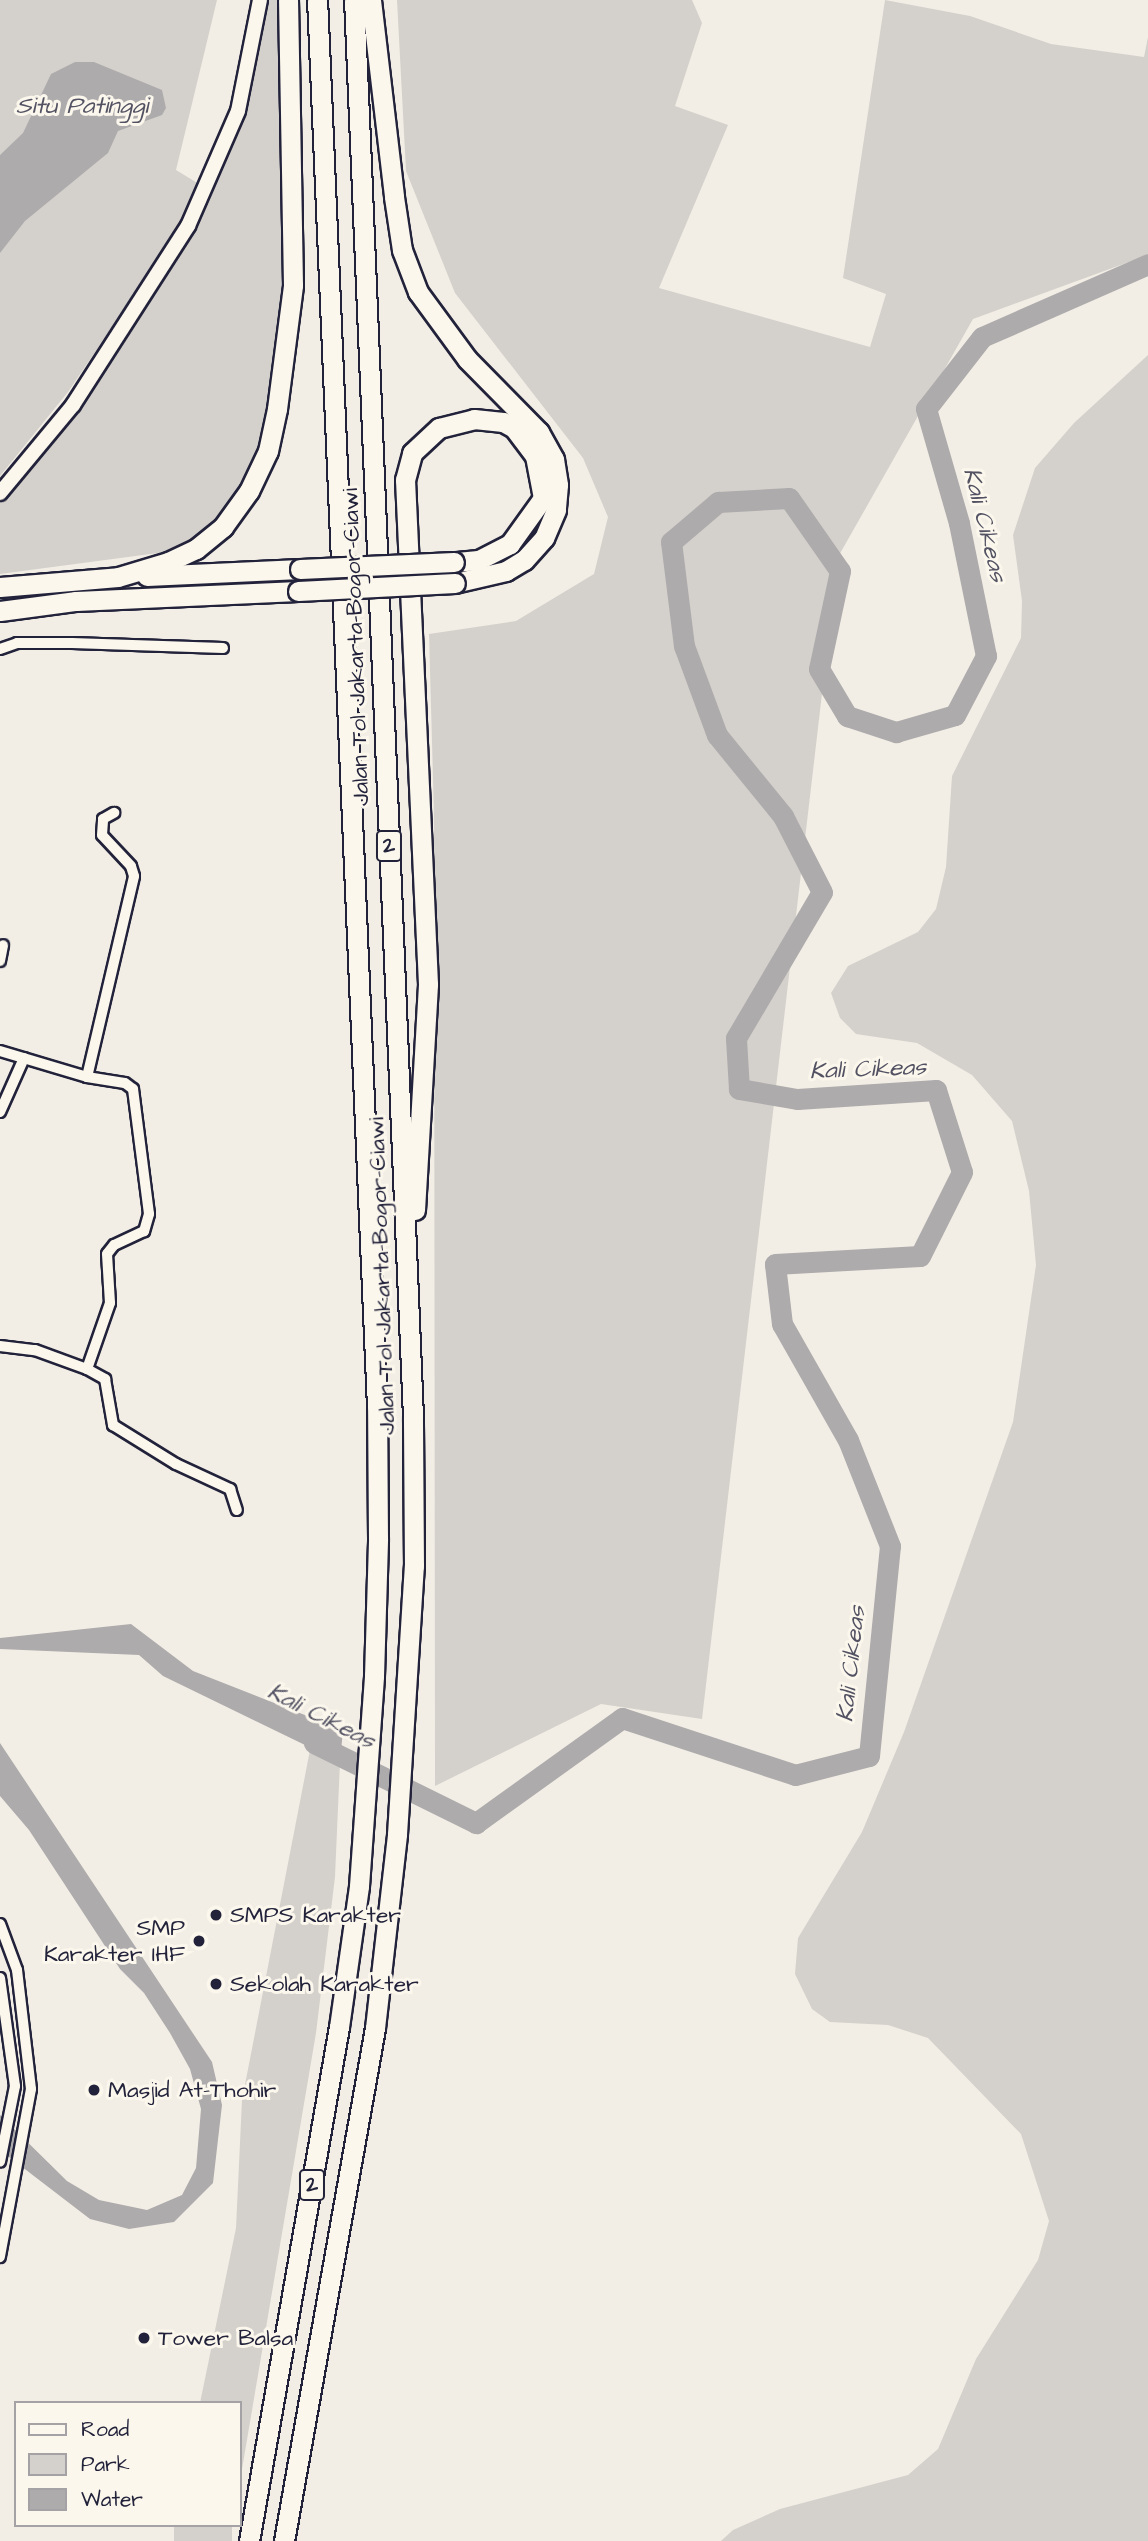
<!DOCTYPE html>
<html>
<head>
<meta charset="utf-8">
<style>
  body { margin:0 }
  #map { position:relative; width:1148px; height:2541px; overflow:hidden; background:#f2eee5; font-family:"Architects Daughter",sans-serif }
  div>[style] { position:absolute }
  .green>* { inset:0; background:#d4d1cc; transform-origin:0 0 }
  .water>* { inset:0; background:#aeabad }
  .river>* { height:21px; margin:-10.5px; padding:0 10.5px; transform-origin:10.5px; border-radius:10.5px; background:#aeabad }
  .roads { filter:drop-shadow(2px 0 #22223b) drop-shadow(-2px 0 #22223b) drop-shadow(0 2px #22223b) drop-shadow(0 -2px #22223b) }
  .minor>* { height:10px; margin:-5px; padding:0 5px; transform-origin:5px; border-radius:5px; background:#fbf7ec }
  .secondary>* { height:14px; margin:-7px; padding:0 7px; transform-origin:7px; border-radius:7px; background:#fbf7ec }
  .motorway>* { height:19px; margin:-9.5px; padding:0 9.5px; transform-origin:9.5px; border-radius:9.5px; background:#fbf7ec }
  .bridges { filter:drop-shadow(2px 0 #22223b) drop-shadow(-2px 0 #22223b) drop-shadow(0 2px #22223b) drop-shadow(0 -2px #22223b) }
  .motorway-bridge>* { height:19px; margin:-9.5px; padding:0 9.5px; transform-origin:9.5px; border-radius:9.5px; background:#fbf7ec }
  .dots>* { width:19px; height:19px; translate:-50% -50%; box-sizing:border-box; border:4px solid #fbf7ec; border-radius:50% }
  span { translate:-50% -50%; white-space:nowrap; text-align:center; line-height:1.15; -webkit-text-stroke:6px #fbf7ec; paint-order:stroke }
  .shield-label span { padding:2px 5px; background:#fbf7ec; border:2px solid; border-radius:5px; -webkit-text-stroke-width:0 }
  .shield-label { font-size:21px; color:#22223b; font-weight:700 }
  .street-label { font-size:23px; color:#22223b }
  .poi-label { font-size:23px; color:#22223b }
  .left { translate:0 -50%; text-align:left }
  .right { translate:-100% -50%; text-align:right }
  .water-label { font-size:24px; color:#535263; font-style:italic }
  .legend { position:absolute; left:14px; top:2401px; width:228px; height:126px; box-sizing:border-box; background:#fbf7ec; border:2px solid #a4a2a5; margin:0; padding:9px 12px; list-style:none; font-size:21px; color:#22223b }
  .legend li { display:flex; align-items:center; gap:14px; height:35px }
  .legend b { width:35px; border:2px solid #a4a2a5 }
</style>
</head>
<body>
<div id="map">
  <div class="green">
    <i style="clip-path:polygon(0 0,217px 0,176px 170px,199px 184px,196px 192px,171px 240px,68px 392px,0 476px)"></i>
    <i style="clip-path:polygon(265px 0,281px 0,289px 193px,279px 367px,259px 453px,230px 512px,173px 551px,0 574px,0 502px,85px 401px,210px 199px,246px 111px)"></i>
    <i style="clip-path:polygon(397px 0,692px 0,702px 23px,675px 106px,728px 125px,659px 288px,870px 347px,886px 294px,843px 278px,885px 0,970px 16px,1051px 44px,1144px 57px,1148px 37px,1148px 255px,973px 319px,838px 557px,702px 1719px,601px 1704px,435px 1786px,434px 815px,429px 634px,516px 621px,594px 574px,608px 517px,583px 458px,455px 293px,406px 171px)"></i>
    <i style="clip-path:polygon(1148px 355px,1148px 2541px,721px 2541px,733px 2530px,780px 2509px,908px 2475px,938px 2449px,976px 2359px,1038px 2260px,1049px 2221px,1021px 2134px,928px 2038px,888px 2025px,830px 2022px,812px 2009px,795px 1974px,798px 1938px,862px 1832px,904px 1732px,1013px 1422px,1036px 1265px,1029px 1191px,1012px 1121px,972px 1075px,917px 1043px,856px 1034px,840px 1018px,831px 993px,848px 966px,918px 932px,936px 909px,946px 867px,952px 776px,1021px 638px,1022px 601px,1013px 535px,1035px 468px,1074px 423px)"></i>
    <i style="clip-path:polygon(310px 1750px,340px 1762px,335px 1877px,316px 2033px,240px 2481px,240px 2403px,200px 2403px,236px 2228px,242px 2100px)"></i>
    <i style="left:174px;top:2525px;width:58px;height:16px"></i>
  </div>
  <div class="water">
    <i style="clip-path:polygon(75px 62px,94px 62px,162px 90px,166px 108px,162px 115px,118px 131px,108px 153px,25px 221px,0 253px,0 155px,23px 133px,51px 74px)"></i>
    <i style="clip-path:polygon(131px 1624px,193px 1671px,343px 1730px,340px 1762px,163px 1676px,139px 1655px,0 1649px,0 1638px)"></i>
    <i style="clip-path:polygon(0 1743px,212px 2062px,222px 2105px,213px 2183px,174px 2222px,129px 2229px,90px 2219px,0 2150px,0 2115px,67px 2181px,99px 2200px,147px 2210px,182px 2195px,196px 2168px,201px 2109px,190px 2069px,170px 2033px,144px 1993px,120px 1969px,29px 1830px,0 1796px)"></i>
  </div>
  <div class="river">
    <i style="left:314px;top:1743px;width:181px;rotate:26.3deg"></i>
    <i style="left:476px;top:1823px;width:180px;rotate:-35.7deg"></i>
    <i style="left:622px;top:1718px;width:182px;rotate:18.2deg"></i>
    <i style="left:795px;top:1775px;width:76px;rotate:-14.4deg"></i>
    <i style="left:869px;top:1756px;width:211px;rotate:-84.3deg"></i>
    <i style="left:890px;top:1546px;width:114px;rotate:-111.6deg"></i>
    <i style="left:848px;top:1440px;width:133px;rotate:-119.6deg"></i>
    <i style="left:782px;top:1324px;width:60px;rotate:-96.7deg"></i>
    <i style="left:775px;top:1264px;width:145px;rotate:-3.2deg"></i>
    <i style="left:920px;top:1256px;width:94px;rotate:-63.4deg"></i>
    <i style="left:962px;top:1172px;width:86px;rotate:-107.6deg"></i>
    <i style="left:936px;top:1090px;width:139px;rotate:176.3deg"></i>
    <i style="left:797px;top:1099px;width:59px;rotate:-170.2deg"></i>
    <i style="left:739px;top:1089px;width:51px;rotate:-93.4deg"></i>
    <i style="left:736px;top:1038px;width:169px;rotate:-59.5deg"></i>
    <i style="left:822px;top:892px;width:85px;rotate:-117.2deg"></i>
    <i style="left:783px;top:816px;width:104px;rotate:-129.2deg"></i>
    <i style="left:717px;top:735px;width:95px;rotate:-110.3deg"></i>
    <i style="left:684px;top:646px;width:105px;rotate:-97.1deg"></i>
    <i style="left:671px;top:542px;width:62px;rotate:-40.4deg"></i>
    <i style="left:718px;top:502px;width:71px;rotate:-3.2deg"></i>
    <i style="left:789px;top:498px;width:89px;rotate:55.1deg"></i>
    <i style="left:840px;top:571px;width:100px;rotate:102.1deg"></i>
    <i style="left:819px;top:669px;width:55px;rotate:59.2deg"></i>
    <i style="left:847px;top:716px;width:52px;rotate:18.1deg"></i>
    <i style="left:896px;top:732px;width:61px;rotate:-16.1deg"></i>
    <i style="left:955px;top:715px;width:67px;rotate:-62.3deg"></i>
    <i style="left:986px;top:656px;width:136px;rotate:-101.5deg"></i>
    <i style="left:959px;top:523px;width:119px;rotate:-106.1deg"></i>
    <i style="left:926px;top:409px;width:91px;rotate:-52.1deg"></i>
    <i style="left:982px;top:337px;width:181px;rotate:-23.7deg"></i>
  </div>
  <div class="roads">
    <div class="minor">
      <i style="left:0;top:649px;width:18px;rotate:-19deg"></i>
      <i style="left:17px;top:643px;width:55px"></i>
      <i style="left:72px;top:643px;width:151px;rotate:1.9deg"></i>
      <i style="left:0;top:961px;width:16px;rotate:-79deg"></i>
      <i style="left:0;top:1051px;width:91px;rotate:16.6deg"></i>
      <i style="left:87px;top:1077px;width:38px;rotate:9deg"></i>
      <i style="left:125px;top:1083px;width:10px;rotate:37deg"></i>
      <i style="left:133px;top:1089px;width:126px;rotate:82.7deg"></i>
      <i style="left:149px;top:1214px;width:18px;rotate:106deg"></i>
      <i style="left:144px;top:1231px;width:33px;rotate:155deg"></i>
      <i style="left:114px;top:1245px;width:11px;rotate:128deg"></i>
      <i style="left:107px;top:1254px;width:49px;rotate:86.5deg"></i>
      <i style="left:110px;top:1303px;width:70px;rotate:109.2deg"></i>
      <i style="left:87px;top:1369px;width:21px;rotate:29deg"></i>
      <i style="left:105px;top:1379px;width:47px;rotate:80.1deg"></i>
      <i style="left:113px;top:1425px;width:74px;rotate:31.8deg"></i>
      <i style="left:176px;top:1464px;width:60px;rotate:24.8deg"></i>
      <i style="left:230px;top:1489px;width:22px;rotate:72deg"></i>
      <i style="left:87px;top:1077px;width:206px;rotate:-76.8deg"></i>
      <i style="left:134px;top:876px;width:10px;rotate:-107deg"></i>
      <i style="left:131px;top:866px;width:42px;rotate:-133.1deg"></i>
      <i style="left:102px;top:835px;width:16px;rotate:-86deg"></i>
      <i style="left:103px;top:819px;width:13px;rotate:-29deg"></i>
      <i style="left:0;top:1112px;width:59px;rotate:-66deg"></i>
      <i style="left:0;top:1346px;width:35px;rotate:7deg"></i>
      <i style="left:35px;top:1350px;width:55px;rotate:20.1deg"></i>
      <i style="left:0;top:1924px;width:49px;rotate:69.7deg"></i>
      <i style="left:17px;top:1970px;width:120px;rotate:83.3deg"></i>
      <i style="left:31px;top:2089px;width:171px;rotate:100.5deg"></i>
      <i style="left:0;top:1978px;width:109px;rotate:82.1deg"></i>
      <i style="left:15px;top:2086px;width:77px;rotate:101.2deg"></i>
    </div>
    <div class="secondary">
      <i style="left:0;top:493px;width:114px;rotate:-50.3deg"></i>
      <i style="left:73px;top:405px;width:213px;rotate:-57.3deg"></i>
      <i style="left:188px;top:226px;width:125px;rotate:-66.5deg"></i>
      <i style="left:238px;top:111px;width:113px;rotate:-78.8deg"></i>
    </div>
    <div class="motorway">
      <i style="left:371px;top:0;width:198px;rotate:83.3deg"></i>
      <i style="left:394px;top:197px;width:54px;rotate:81.4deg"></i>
      <i style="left:402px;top:250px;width:45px;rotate:69.1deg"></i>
      <i style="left:418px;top:292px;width:83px;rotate:53.8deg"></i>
      <i style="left:467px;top:359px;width:103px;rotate:45.4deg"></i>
      <i style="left:539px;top:432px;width:31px;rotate:61deg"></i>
      <i style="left:554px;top:459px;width:26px;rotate:81deg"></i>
      <i style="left:558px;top:485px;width:25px;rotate:95deg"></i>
      <i style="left:556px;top:510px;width:30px;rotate:113deg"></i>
      <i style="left:544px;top:538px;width:30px;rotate:132deg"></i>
      <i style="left:524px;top:560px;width:21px;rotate:149deg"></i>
      <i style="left:506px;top:571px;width:52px;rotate:166.8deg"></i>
      <i style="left:147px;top:576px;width:153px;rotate:-2.6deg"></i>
      <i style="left:0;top:587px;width:118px;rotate:-4.8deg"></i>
      <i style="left:118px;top:577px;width:52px;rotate:-16.7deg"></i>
      <i style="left:168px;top:562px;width:31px;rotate:-25deg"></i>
      <i style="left:196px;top:549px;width:35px;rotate:-39deg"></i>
      <i style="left:223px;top:527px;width:44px;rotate:-54.2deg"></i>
      <i style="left:249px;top:491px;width:44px;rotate:-64.6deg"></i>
      <i style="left:268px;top:451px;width:43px;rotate:-77.9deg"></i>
      <i style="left:277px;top:409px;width:125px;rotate:-82.6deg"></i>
      <i style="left:293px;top:285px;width:285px;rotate:-91deg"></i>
      <i style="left:0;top:611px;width:77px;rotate:-7.5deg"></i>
      <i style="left:76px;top:601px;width:222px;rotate:-2.6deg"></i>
      <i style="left:415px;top:1210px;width:226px;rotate:-86.7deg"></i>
      <i style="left:428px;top:984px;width:505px;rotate:-92.61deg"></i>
      <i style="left:405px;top:480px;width:28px;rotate:-75deg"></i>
      <i style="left:412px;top:453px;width:37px;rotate:-43deg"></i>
      <i style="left:439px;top:428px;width:36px;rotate:-14deg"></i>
      <i style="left:474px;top:419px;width:29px;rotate:6deg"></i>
      <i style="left:503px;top:422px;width:13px;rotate:29deg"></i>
      <i style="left:514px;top:428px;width:35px;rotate:53deg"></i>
      <i style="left:535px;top:456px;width:43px;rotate:79.2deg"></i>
      <i style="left:543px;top:498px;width:57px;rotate:125.7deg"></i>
      <i style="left:510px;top:544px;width:36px;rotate:153deg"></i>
      <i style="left:478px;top:560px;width:24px;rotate:175deg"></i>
      <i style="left:249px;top:2541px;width:522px;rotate:-80.07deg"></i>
      <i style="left:339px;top:2027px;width:142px;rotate:-81.9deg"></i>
      <i style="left:359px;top:1886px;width:211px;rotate:-85.9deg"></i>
      <i style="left:374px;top:1676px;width:138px;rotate:-88.3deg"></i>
      <i style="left:378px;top:1538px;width:132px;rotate:-90.4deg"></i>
      <i style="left:377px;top:1406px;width:1407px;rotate:-92.44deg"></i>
      <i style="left:284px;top:2541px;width:521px;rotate:-79.94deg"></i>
      <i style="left:375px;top:2028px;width:195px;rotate:-83.5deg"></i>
      <i style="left:397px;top:1834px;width:269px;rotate:-86.4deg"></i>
      <i style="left:414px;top:1566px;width:149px;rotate:-90.4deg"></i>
      <i style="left:413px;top:1417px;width:1418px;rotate:-92.38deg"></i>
    </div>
  </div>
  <div class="bridges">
    <div class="motorway-bridge">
      <i style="left:300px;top:569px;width:154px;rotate:-2.6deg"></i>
      <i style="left:298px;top:591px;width:157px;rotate:-2.9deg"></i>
    </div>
  </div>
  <div class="dots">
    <i style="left:216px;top:1915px;background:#22223b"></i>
    <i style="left:199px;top:1941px;background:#22223b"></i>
    <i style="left:216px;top:1984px;background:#22223b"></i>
    <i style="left:94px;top:2090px;background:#22223b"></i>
    <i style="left:144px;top:2338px;background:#22223b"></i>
  </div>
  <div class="shield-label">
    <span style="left:389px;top:846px">2</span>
    <span style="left:312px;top:2185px">2</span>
  </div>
  <div class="street-label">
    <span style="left:356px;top:647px;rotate:-92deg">Jalan Tol Jakarta–Bogor–Ciawi</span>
    <span style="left:382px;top:1276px;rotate:-92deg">Jalan Tol Jakarta–Bogor–Ciawi</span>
  </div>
  <div class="poi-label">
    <span class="left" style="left:230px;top:1915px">SMPS Karakter</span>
    <span class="right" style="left:185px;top:1941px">SMP<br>Karakter IHF</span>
    <span class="left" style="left:230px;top:1984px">Sekolah Karakter</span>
    <span class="left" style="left:108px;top:2090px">Masjid At-Thohir</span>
    <span class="left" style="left:158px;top:2338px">Tower Balsa</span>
  </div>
  <div class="water-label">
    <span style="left:82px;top:107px">Situ Patinggi</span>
    <span style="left:984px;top:525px;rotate:76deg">Kali Cikeas</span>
    <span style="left:868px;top:1070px;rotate:-2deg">Kali Cikeas</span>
    <span style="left:852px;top:1664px;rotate:-84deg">Kali Cikeas</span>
    <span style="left:321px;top:1717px;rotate:27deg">Kali Cikeas</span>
  </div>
  <ul class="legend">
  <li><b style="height:9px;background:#fbf7ec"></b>Road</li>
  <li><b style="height:19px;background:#d4d1cc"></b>Park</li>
  <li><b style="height:19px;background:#aeabad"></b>Water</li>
  </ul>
</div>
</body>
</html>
